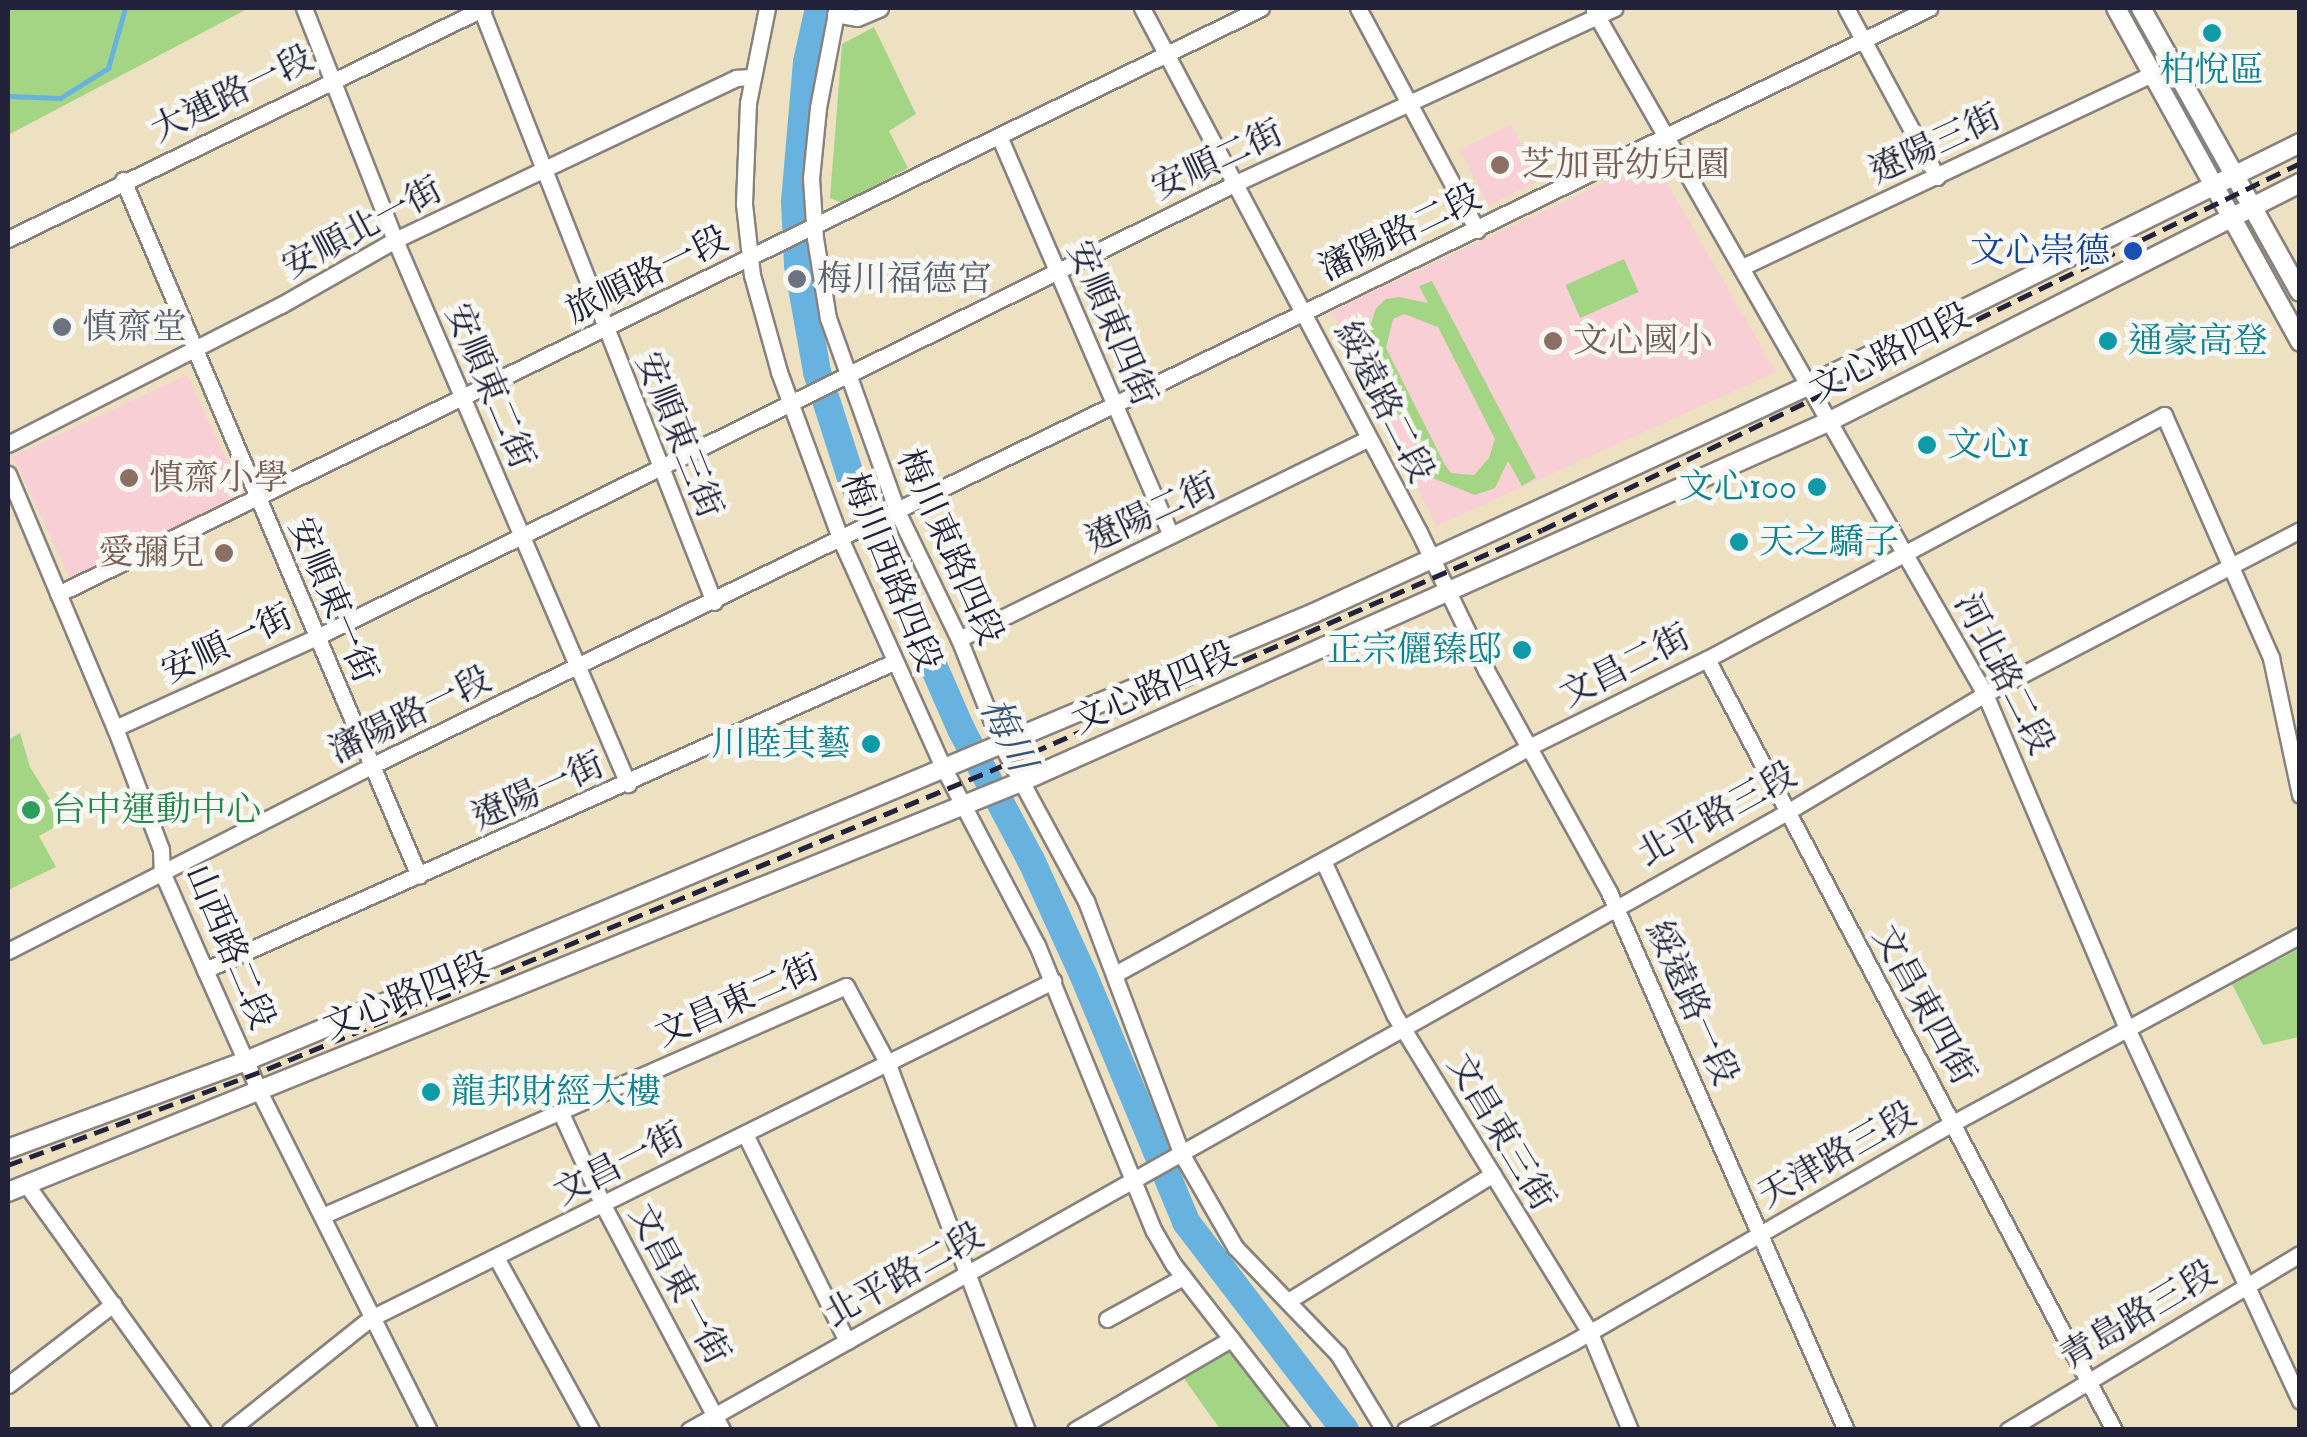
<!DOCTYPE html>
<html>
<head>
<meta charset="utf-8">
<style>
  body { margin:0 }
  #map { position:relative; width:2307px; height:1437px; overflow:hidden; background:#eee1c2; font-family:"IM FELL Double Pica","Noto Serif TC",serif }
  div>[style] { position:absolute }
  .built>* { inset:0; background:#f7cfd4; transform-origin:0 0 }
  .green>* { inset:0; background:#a4d584; transform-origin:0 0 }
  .stream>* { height:5px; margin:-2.5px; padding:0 2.5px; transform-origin:2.5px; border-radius:2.5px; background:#68b2e0 }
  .river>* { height:28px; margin:-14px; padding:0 14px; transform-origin:14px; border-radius:14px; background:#68b2e0 }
  .roads { filter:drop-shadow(2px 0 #88827e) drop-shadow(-2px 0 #88827e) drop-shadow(0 2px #88827e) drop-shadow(0 -2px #88827e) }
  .minor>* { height:15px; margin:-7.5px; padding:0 7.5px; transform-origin:7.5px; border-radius:7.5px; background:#fff }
  .major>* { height:18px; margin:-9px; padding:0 9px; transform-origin:9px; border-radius:9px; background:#fff }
  .rail>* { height:5px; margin-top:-2.5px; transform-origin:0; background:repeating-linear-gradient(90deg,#22223b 0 15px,transparent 0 23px) }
  .dots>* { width:28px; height:28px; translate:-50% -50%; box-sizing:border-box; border:5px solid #f6f6f2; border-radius:50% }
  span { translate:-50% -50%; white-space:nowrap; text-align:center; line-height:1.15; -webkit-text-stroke:9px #f6f6f2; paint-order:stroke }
  .culture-label { font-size:35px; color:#0d838f }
  .left { translate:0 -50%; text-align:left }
  .right { translate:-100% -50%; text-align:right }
  .street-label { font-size:35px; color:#22223b }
  .education-label { font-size:35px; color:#785e54 }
  .transit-label { font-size:35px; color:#164399 }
  .worship-label { font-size:35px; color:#5b616d }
  .leisure-label { font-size:35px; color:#27864d }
  .water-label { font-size:38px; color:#3a5475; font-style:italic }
  .frame { position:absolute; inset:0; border:10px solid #22223b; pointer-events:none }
</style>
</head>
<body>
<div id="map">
  <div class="built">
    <i style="left:1511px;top:124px;width:63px;height:57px;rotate:63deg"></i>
    <i style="clip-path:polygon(1644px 164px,1659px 169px,1776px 372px,1436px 526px,1332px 311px)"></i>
    <i style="left:187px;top:375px;width:138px;height:192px;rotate:65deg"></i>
  </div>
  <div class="green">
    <i style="clip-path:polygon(8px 8px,249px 8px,8px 135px)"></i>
    <i style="clip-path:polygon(874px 27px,916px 114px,889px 131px,908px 168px,842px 203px,830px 198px,842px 44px)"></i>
    <i style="left:1624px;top:259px;width:36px;height:64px;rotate:66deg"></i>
    <i style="clip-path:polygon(evenodd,1432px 281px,1536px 478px,1522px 486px,1508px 461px,1495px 488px,1475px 495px,1433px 478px,1363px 349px,1376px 308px,1386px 299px,1399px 297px,1428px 303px,1419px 286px,1432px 281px,1404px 314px,1438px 327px,1495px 439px,1489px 458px,1474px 475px,1451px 473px,1445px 465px,1386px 348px,1393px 319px,1404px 314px)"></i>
    <i style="clip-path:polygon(20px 733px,30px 767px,64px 822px,39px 836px,56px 867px,8px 890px,8px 740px)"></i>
    <i style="clip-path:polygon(2297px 950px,2299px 1037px,2263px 1045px,2232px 984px)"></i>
    <i style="clip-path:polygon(1229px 1345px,1293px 1429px,1220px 1429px,1180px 1373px)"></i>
  </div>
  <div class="stream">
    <i style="left:8px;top:96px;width:52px;rotate:2.2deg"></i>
    <i style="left:60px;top:98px;width:57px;rotate:-32deg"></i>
    <i style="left:108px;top:68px;width:62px;rotate:-74.2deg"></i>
  </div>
  <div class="river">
    <i style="left:819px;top:8px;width:55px;rotate:102.5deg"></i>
    <i style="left:807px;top:62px;width:140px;rotate:94.9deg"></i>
    <i style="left:795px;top:201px;width:64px;rotate:87.3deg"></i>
    <i style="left:798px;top:265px;width:109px;rotate:79.9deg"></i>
    <i style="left:817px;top:372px;width:108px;rotate:72.2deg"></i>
    <i style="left:850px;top:475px;width:279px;rotate:66.4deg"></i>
    <i style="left:962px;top:731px;width:146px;rotate:61.9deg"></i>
    <i style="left:1031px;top:860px;width:125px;rotate:65.5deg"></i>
    <i style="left:1083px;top:974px;width:269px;rotate:67.4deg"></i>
    <i style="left:1186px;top:1222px;width:262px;rotate:52.6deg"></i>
  </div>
  <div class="roads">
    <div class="minor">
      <i style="left:304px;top:8px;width:249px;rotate:68.6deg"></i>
      <i style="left:395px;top:240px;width:592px;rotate:66.81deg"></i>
      <i style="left:767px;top:8px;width:97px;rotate:101.3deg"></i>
      <i style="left:748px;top:103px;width:101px;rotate:92.3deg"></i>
      <i style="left:744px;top:204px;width:71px;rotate:83.6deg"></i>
      <i style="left:752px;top:275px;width:101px;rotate:74.4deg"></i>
      <i style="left:779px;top:372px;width:177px;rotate:69.8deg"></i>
      <i style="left:840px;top:538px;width:251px;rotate:65.8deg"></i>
      <i style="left:943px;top:767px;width:201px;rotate:62.2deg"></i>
      <i style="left:1037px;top:945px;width:309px;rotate:67.8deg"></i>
      <i style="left:1154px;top:1231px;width:39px;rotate:60deg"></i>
      <i style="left:1174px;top:1265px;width:209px;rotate:52.2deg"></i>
      <i style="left:837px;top:8px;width:102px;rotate:100.8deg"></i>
      <i style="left:818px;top:108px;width:70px;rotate:95.7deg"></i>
      <i style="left:811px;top:178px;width:60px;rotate:86.2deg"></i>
      <i style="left:815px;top:238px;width:81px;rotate:80.8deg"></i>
      <i style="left:828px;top:318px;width:205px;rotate:70.3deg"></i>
      <i style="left:897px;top:511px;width:142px;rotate:64.2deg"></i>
      <i style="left:959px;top:639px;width:113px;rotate:68.2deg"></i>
      <i style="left:1001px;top:744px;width:179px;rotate:61.6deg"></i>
      <i style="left:1086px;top:901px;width:269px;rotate:69.3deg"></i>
      <i style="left:1181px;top:1153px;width:108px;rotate:60.1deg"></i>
      <i style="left:1235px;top:1247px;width:149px;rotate:46.1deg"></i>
      <i style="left:1338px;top:1354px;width:89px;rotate:58.8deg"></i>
      <i style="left:1142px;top:8px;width:593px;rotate:62.14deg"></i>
      <i style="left:1419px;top:532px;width:153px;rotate:64.1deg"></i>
      <i style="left:1486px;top:670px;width:254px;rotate:61deg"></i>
      <i style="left:1609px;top:892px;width:588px;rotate:66.23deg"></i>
      <i style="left:1358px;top:8px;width:252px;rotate:61.8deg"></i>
      <i style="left:1846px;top:8px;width:192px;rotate:61.7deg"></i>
      <i style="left:481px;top:9px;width:637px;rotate:68.55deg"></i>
      <i style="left:1594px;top:11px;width:787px;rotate:60.21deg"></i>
      <i style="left:1985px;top:694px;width:363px;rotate:67deg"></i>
      <i style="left:2127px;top:1028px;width:411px;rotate:65.1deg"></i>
      <i style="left:835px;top:14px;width:22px;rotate:10deg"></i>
      <i style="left:857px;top:18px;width:25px;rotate:-23deg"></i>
      <i style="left:999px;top:136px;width:433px;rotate:66.7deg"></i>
      <i style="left:123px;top:180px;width:756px;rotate:66.96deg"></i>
      <i style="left:8px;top:239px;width:529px;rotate:-25.89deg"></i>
      <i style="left:1742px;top:267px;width:455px;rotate:-25.2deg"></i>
      <i style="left:8px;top:444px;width:306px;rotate:-27deg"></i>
      <i style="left:281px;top:305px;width:131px;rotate:-29.7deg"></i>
      <i style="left:395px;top:240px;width:378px;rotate:-25.4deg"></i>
      <i style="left:736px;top:78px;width:14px;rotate:-4deg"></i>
      <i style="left:8px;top:474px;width:276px;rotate:67.2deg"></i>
      <i style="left:115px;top:728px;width:129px;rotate:69.2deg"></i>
      <i style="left:161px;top:849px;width:23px;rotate:88deg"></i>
      <i style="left:162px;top:872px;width:107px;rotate:66.3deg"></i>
      <i style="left:205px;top:970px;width:133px;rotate:65.9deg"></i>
      <i style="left:259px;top:1091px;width:379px;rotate:63.4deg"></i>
      <i style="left:58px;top:594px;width:1338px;rotate:-25.97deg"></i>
      <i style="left:959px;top:639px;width:454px;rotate:-26.1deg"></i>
      <i style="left:1707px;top:659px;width:872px;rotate:62.17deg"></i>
      <i style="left:115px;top:728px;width:222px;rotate:-24.3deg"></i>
      <i style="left:317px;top:637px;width:1025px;rotate:-26.29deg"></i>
      <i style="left:1236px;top:183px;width:417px;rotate:-24.8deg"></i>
      <i style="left:1324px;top:863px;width:166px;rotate:65.1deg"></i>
      <i style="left:1394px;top:1014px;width:374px;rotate:58.4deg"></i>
      <i style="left:1590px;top:1333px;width:105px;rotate:67.6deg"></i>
      <i style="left:8px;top:951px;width:407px;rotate:-27deg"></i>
      <i style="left:371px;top:766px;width:1733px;rotate:-25.94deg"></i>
      <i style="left:205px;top:970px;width:755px;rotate:-24.09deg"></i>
      <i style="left:1115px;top:974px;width:474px;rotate:-28.7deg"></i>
      <i style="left:1531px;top:746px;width:196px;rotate:-26.3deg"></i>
      <i style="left:1707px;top:659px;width:518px;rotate:-28.1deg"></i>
      <i style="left:2164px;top:415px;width:266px;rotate:66.2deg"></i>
      <i style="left:2271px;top:658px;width:140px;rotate:78deg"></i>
      <i style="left:560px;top:1111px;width:103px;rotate:65.4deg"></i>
      <i style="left:603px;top:1205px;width:255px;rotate:62.1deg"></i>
      <i style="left:745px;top:1134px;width:231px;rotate:63.8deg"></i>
      <i style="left:26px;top:1184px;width:303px;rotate:54.3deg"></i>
      <i style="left:322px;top:1216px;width:572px;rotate:-23.7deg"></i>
      <i style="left:846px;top:986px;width:86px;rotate:61.7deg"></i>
      <i style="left:887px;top:1062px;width:394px;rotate:69.2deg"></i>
      <i style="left:497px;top:1259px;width:195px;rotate:61.2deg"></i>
      <i style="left:1288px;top:1301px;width:241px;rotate:-31.8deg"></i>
      <i style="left:1107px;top:1319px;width:87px;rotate:-28.9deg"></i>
      <i style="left:8px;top:1385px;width:133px;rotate:-37.6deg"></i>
      <i style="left:230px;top:1430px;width:180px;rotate:-38.5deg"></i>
      <i style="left:371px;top:1318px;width:761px;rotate:-26.3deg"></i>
      <i style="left:689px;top:1430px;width:1260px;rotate:-29.37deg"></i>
      <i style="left:1787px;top:812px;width:230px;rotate:-30.8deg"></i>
      <i style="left:1985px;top:694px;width:355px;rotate:-27.5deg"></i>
      <i style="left:1075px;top:1430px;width:181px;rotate:-30.3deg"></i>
      <i style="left:1405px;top:1430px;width:190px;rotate:-27.6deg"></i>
      <i style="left:1573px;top:1342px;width:424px;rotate:-30deg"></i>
      <i style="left:1940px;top:1130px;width:409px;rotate:-28.4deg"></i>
      <i style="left:2008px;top:1430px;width:341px;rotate:-31.1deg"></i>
    </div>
    <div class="major">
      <i style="left:2116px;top:8px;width:381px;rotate:61.1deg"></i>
      <i style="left:2141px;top:8px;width:325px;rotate:60.8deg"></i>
      <i style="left:8px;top:1149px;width:254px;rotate:-20.3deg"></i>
      <i style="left:246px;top:1061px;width:1158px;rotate:-22.76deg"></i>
      <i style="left:1314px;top:613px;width:546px;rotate:-24.69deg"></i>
      <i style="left:1810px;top:385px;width:547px;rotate:-26.28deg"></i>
      <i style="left:8px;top:1192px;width:1093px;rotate:-22.04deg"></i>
      <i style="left:1021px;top:782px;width:886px;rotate:-24.05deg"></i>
      <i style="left:1830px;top:421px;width:527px;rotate:-26.86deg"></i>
    </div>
  </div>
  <div class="rail">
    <i style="left:8px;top:1165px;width:276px;rotate:-20.3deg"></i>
    <i style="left:267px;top:1069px;width:782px;rotate:-22.4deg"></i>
    <i style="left:990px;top:771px;width:602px;rotate:-23.59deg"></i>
    <i style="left:1542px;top:530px;width:842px;rotate:-25.83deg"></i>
  </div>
  <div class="dots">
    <i style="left:2212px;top:33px;background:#0f9aa8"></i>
    <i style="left:1500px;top:165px;background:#8d6e63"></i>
    <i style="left:2133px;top:251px;background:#1a4fb4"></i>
    <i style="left:797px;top:279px;background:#6b7280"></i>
    <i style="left:62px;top:327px;background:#6b7280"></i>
    <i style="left:1553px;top:341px;background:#8d6e63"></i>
    <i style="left:2108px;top:341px;background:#0f9aa8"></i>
    <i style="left:1927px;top:445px;background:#0f9aa8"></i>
    <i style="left:129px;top:478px;background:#8d6e63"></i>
    <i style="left:1817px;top:487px;background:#0f9aa8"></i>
    <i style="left:1739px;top:542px;background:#0f9aa8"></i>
    <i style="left:224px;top:553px;background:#8d6e63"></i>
    <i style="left:1522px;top:650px;background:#0f9aa8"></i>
    <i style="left:871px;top:744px;background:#0f9aa8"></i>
    <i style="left:31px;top:810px;background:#2e9e5b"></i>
    <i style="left:431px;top:1092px;background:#0f9aa8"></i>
  </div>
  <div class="culture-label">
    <span style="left:2212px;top:70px">柏悅區</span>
    <span class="left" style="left:2128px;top:341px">通豪高登</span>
    <span class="left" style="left:1947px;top:445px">文心1</span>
    <span class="right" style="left:1797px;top:487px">文心100</span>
    <span class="left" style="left:1759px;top:542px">天之驕子</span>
    <span class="right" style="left:1502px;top:650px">正宗儷臻邸</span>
    <span class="right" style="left:851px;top:744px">川睦其藝</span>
    <span class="left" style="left:451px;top:1092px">龍邦財經大樓</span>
  </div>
  <div class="street-label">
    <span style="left:232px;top:94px;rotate:-26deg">大連路一段</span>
    <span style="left:1935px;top:144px;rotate:-25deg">遼陽三街</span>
    <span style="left:1217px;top:160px;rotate:-25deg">安順二街</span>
    <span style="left:362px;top:228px;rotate:-28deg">安順北一街</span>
    <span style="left:1400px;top:233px;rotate:-26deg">瀋陽路二段</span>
    <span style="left:647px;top:275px;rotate:-26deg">旅順路一段</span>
    <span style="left:1112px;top:323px;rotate:67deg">安順東四街</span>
    <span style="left:1890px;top:353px;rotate:-27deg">文心路四段</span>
    <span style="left:490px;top:386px;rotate:67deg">安順東二街</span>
    <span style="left:1384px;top:402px;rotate:63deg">綏遠路二段</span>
    <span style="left:679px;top:435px;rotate:68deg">安順東三街</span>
    <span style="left:1151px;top:513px;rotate:-25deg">遼陽二街</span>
    <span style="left:950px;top:547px;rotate:66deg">梅川東路四段</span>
    <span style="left:891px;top:572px;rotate:68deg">梅川西路四段</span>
    <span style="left:333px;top:600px;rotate:67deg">安順東一街</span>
    <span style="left:227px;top:644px;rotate:-25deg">安順一街</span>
    <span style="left:1625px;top:666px;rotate:-27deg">文昌二街</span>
    <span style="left:2004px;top:674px;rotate:63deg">河北路二段</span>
    <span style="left:1154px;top:688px;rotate:-24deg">文心路四段</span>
    <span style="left:410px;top:715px;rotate:-26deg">瀋陽路一段</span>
    <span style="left:538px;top:791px;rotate:-24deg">遼陽一街</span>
    <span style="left:1717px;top:814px;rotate:-29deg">北平路三段</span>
    <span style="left:230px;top:947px;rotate:67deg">山西路二段</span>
    <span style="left:406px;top:996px;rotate:-22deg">文心路四段</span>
    <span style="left:737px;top:1001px;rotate:-24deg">文昌東二街</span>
    <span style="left:1692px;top:1003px;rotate:66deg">綏遠路一段</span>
    <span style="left:1924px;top:1005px;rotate:61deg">文昌東四街</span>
    <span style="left:1501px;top:1132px;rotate:59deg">文昌東三街</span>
    <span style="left:1837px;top:1155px;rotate:-30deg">天津路三段</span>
    <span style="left:619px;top:1164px;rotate:-27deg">文昌一街</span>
    <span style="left:904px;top:1275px;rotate:-29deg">北平路二段</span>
    <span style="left:679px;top:1284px;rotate:62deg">文昌東一街</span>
    <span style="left:2138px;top:1315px;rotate:-31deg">青島路三段</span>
  </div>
  <div class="education-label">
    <span class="left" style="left:1520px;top:165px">芝加哥幼兒園</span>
    <span class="left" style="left:1573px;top:341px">文心國小</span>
    <span class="left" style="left:149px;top:478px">慎齋小學</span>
    <span class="right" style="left:204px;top:553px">愛彌兒</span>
  </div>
  <div class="transit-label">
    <span class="right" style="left:2110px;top:251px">文心崇德</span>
  </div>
  <div class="worship-label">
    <span class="left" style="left:817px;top:279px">梅川福德宮</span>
    <span class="left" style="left:82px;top:327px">慎齋堂</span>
  </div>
  <div class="leisure-label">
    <span class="left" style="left:51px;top:810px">台中運動中心</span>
  </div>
  <div class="water-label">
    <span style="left:1007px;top:735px;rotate:64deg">梅川</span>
  </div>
  <div class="frame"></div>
</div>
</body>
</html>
